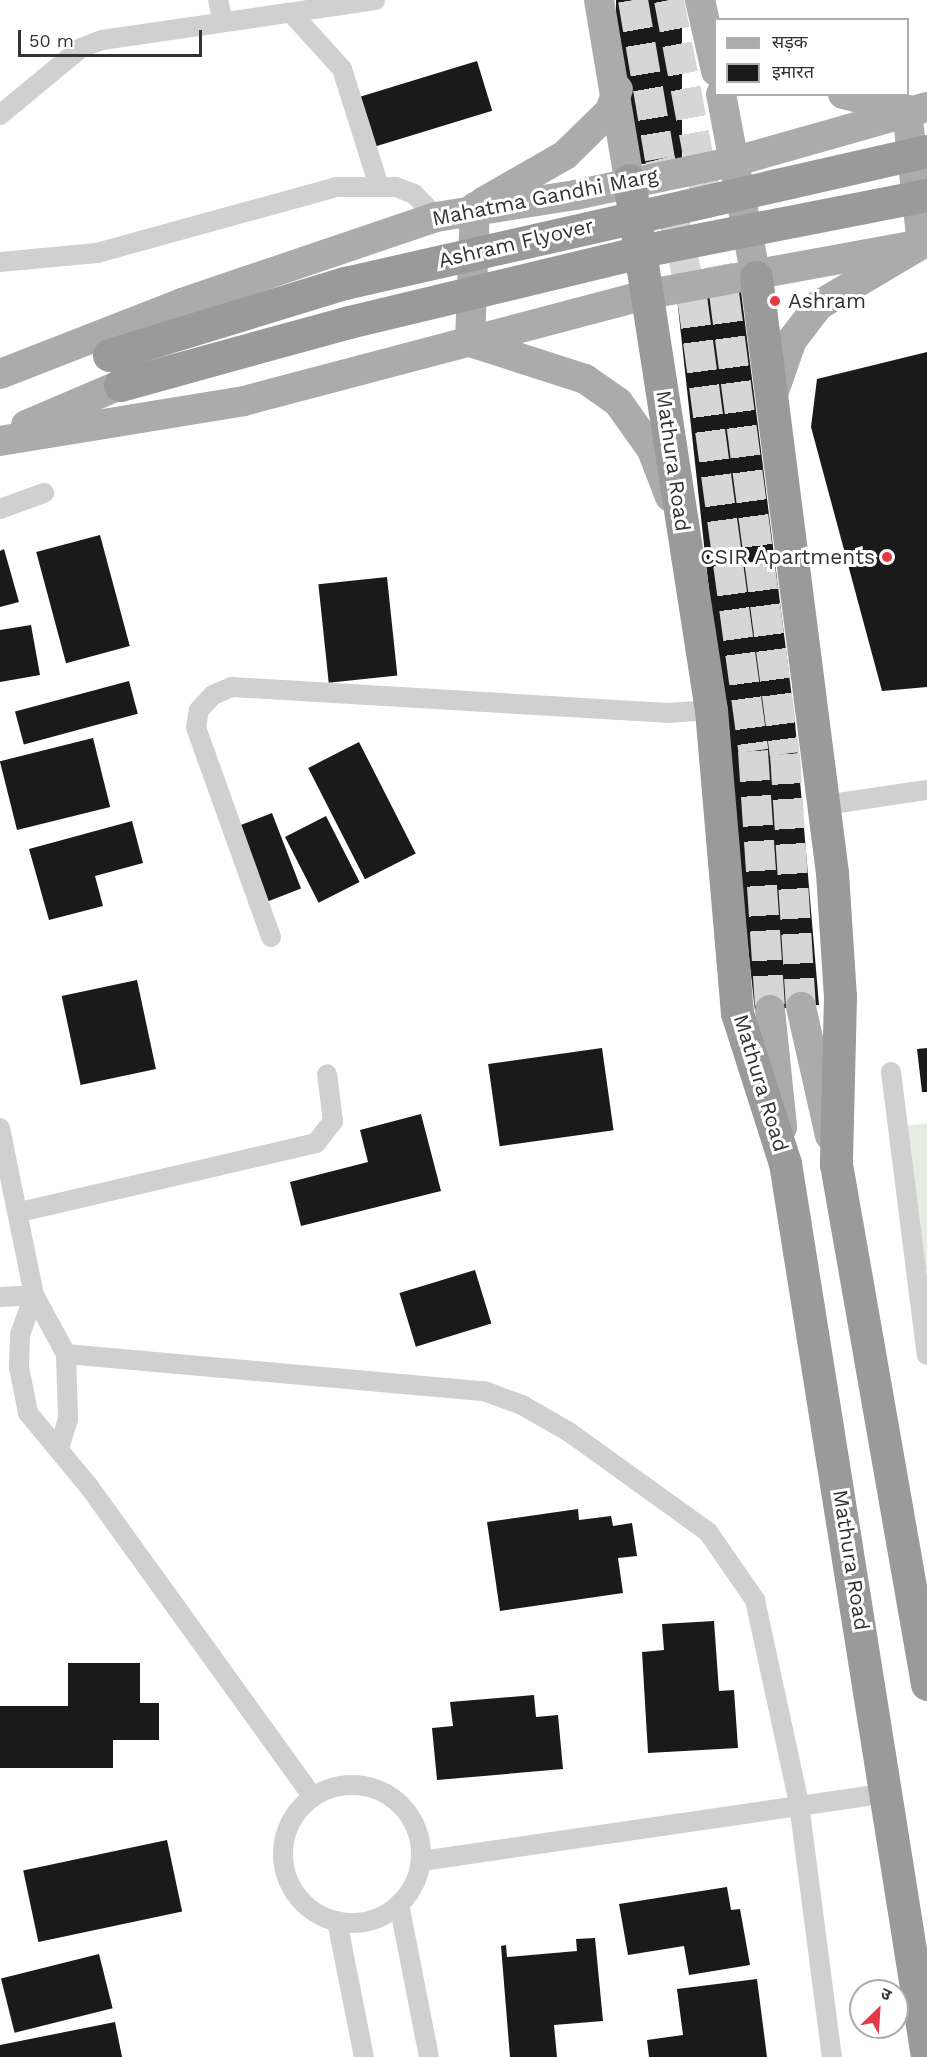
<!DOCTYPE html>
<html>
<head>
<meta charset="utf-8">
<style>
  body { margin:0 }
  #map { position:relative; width:927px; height:2057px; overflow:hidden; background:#fff; font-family:"Work Sans","Noto Sans Devanagari",sans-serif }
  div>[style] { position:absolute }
  .green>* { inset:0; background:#e6ecdf }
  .building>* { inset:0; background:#1a1a1a; transform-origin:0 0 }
  .primary-tunnel>* { height:30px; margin-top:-15px; transform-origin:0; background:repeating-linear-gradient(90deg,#d6d6d6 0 30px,transparent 0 45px) }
  .street>* { height:20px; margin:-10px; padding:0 10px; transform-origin:10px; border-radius:10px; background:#d0d0d0 }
  .street>.ring { margin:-10px; padding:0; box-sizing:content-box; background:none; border:20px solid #d0d0d0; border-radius:50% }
  .primary>* { height:30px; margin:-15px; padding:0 15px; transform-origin:15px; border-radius:15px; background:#ababab }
  .highway>* { height:33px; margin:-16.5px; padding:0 16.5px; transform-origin:16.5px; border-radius:16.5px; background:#9a9a9a }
  .dots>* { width:16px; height:16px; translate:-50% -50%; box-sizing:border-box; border:3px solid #fff; border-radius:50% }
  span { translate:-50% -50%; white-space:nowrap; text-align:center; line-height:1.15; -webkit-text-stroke:6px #fff; paint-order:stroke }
  .street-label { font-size:21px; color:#333 }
  .poi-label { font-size:21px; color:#333 }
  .left { translate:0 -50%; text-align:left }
  .right { translate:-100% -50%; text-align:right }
  .legend { position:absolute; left:714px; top:18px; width:195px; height:78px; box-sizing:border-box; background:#fff; border:2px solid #adadad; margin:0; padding:8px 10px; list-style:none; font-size:18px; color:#333 }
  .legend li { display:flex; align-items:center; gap:12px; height:30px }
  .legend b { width:30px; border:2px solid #adadad }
  .north { position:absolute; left:849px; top:1979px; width:60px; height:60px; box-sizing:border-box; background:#fff; border:2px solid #adadad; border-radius:50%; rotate:25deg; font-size:16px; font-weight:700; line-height:24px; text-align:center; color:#333 }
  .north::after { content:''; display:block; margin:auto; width:21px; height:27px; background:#e63946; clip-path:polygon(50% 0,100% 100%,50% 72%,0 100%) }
  .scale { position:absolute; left:18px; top:30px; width:184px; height:27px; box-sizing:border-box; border:3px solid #333; border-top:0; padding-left:8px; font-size:18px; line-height:21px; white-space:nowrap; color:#333; -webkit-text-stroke:4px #fff; paint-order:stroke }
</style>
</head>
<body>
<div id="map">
  <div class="green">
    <i style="clip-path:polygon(927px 1123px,927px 1270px,915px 1271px,899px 1127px)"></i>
  </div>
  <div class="building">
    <i style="left:616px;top:0;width:66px;height:164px"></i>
    <i style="left:477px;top:61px;width:52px;height:124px;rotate:73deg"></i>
    <i style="clip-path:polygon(741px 291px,795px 722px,819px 1005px,755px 1011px,677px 298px)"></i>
    <i style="clip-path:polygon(927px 352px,927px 687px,882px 691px,811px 427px,817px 379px)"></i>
    <i style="left:100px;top:535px;width:115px;height:66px;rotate:75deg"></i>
    <i style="clip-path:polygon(4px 549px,19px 602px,0 607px,0 551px)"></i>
    <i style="left:387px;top:577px;width:99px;height:69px;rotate:84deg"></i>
    <i style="clip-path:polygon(31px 625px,40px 675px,0 682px,0 630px)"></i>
    <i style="left:129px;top:681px;width:34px;height:118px;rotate:75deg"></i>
    <i style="left:93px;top:738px;width:71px;height:96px;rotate:76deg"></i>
    <i style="left:359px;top:742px;width:125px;height:57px;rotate:63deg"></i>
    <i style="left:272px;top:813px;width:81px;height:42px;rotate:69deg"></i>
    <i style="left:326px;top:816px;width:74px;height:46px;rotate:63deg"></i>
    <i style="clip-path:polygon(132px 821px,143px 863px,95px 876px,103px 906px,49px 920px,29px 849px)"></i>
    <i style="left:137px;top:980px;width:91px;height:77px;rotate:78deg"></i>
    <i style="left:602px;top:1048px;width:83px;height:115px;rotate:82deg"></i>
    <i style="clip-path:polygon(927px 1048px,927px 1092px,922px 1092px,917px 1049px)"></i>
    <i style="clip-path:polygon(421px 1114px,441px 1191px,301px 1226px,290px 1182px,368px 1162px,360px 1130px)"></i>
    <i style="left:475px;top:1270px;width:56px;height:79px;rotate:73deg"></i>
    <i style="clip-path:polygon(578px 1509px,579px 1520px,611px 1516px,613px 1526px,632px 1523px,637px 1556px,618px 1558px,623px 1593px,500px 1611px,487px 1522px)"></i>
    <i style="clip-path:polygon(714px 1621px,719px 1691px,734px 1690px,738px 1748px,648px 1753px,642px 1652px,664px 1650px,662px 1624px)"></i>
    <i style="clip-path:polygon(68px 1663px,140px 1663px,140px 1703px,159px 1703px,159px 1740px,113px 1740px,113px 1768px,0 1768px,0 1706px,68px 1706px)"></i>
    <i style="clip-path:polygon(534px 1695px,536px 1717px,558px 1715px,563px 1769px,437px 1780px,432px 1728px,453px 1726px,450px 1702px)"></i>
    <i style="left:167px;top:1840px;width:73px;height:147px;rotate:78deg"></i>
    <i style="clip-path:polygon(727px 1887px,731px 1910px,740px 1909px,750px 1965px,689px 1975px,684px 1946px,628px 1955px,619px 1904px)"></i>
    <i style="clip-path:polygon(595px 1938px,603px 2021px,554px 2025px,557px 2057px,510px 2057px,501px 1946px,506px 1945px,507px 1957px,577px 1951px,576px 1939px)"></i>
    <i style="left:99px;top:1954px;width:56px;height:101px;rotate:76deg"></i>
    <i style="clip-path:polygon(757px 1979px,767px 2057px,649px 2057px,647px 2040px,683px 2035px,677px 1989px)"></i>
    <i style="clip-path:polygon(115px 2022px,122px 2057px,0 2057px,0 2045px)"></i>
  </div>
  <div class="primary-tunnel">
    <i style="left:633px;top:0;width:161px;rotate:80.4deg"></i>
    <i style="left:660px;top:159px;width:142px;rotate:76.9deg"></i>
    <i style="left:692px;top:297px;width:458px;rotate:82.3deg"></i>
    <i style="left:753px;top:751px;width:260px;rotate:86.2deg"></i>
    <i style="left:669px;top:0;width:298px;rotate:79.4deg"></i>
    <i style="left:724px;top:293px;width:465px;rotate:82.5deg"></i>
    <i style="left:785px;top:754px;width:254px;rotate:86.4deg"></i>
  </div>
  <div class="street">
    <i style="left:218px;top:0;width:22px;rotate:77deg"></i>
    <i style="left:294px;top:16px;width:72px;rotate:47.8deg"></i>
    <i style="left:342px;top:69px;width:120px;rotate:72.5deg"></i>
    <i style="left:0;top:115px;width:105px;rotate:-39.6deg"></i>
    <i style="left:81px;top:48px;width:22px;rotate:-21deg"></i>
    <i style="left:102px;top:40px;width:276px;rotate:-8.3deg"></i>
    <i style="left:0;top:262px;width:97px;rotate:-5.3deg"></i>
    <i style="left:97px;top:253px;width:248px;rotate:-15.4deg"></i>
    <i style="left:336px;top:187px;width:60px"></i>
    <i style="left:396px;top:187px;width:19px;rotate:21deg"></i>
    <i style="left:414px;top:194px;width:32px;rotate:46deg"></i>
    <i style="left:0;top:509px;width:47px;rotate:-20deg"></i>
    <i style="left:825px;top:805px;width:103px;rotate:-8.4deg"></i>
    <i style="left:271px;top:937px;width:222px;rotate:-109.7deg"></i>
    <i style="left:196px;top:728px;width:18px;rotate:-81deg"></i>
    <i style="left:199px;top:710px;width:21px;rotate:-47deg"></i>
    <i style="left:213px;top:695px;width:21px;rotate:-23deg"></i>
    <i style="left:232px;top:687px;width:436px;rotate:3.4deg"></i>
    <i style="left:667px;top:713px;width:44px;rotate:-3.9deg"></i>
    <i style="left:891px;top:1072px;width:285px;rotate:82.8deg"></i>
    <i style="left:0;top:1128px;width:170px;rotate:78.5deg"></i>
    <i style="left:34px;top:1295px;width:67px;rotate:61.5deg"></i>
    <i style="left:66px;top:1354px;width:65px;rotate:88.2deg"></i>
    <i style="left:68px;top:1419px;width:30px;rotate:107deg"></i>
    <i style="left:20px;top:1212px;width:304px;rotate:-13.1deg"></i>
    <i style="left:316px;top:1143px;width:28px;rotate:-52deg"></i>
    <i style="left:333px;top:1121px;width:47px;rotate:-97.3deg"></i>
    <i style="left:34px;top:1295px;width:42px;rotate:109.3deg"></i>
    <i style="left:20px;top:1335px;width:32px;rotate:92deg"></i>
    <i style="left:19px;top:1367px;width:47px;rotate:78.9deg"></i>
    <i style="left:28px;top:1413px;width:97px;rotate:50.4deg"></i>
    <i style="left:90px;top:1488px;width:380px;rotate:54.2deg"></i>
    <i style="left:0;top:1297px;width:34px;rotate:-3deg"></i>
    <i style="left:66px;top:1354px;width:420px;rotate:5.1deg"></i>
    <i style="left:484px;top:1391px;width:40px;rotate:20.2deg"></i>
    <i style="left:522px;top:1405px;width:54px;rotate:29.9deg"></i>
    <i style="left:569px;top:1432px;width:171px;rotate:35.7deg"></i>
    <i style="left:708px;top:1532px;width:83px;rotate:55.3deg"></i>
    <i style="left:755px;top:1600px;width:209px;rotate:77.8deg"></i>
    <i style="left:799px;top:1804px;width:255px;rotate:82.6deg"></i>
    <i class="ring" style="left:283px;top:1785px;width:118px;height:118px"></i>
    <i style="left:422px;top:1861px;width:472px;rotate:-8.3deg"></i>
    <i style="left:399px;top:1904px;width:156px;rotate:78.9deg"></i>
    <i style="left:337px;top:1921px;width:139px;rotate:78.8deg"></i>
  </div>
  <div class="primary">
    <i style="left:599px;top:0;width:182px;rotate:80.5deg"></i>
    <i style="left:700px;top:0;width:73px;rotate:77.3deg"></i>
    <i style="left:721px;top:94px;width:186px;rotate:79.2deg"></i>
    <i style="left:483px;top:202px;width:95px;rotate:-29.8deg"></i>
    <i style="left:565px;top:155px;width:63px;rotate:-44.4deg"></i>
    <i style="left:610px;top:111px;width:23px;rotate:-70deg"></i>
    <i style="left:470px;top:342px;width:121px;rotate:17.8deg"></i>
    <i style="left:585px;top:379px;width:40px;rotate:34.9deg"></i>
    <i style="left:618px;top:402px;width:59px;rotate:54.7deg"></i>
    <i style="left:652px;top:450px;width:50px;rotate:69deg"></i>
    <i style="left:470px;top:342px;width:135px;rotate:-87.9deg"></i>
    <i style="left:0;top:374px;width:195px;rotate:-21.3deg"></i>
    <i style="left:182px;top:303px;width:268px;rotate:-18.7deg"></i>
    <i style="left:436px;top:217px;width:141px;rotate:-9deg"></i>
    <i style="left:575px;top:195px;width:165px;rotate:-11.9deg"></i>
    <i style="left:736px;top:161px;width:198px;rotate:-15.8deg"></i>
    <i style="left:772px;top:397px;width:60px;rotate:-70.7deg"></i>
    <i style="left:792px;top:340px;width:44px;rotate:-52.4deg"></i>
    <i style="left:819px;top:305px;width:120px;rotate:-30.6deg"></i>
    <i style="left:922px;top:244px;width:135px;rotate:-96.4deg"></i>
    <i style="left:907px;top:110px;width:66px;rotate:-166deg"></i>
    <i style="left:26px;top:425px;width:102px;rotate:-23.1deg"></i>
    <i style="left:0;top:441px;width:247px;rotate:-9.3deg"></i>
    <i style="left:244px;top:401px;width:419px;rotate:-14.8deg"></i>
    <i style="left:649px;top:294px;width:283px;rotate:-10.4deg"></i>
    <i style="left:801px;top:1007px;width:132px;rotate:77.3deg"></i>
    <i style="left:770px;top:1010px;width:118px;rotate:84.1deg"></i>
  </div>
  <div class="highway">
    <i style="left:629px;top:180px;width:536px;rotate:81.21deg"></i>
    <i style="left:711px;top:710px;width:304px;rotate:85.1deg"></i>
    <i style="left:737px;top:1013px;width:157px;rotate:72.3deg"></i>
    <i style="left:785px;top:1163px;width:905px;rotate:80.97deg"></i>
    <i style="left:756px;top:277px;width:601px;rotate:82.73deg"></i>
    <i style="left:832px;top:873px;width:123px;rotate:86.3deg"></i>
    <i style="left:840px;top:996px;width:168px;rotate:91.4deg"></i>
    <i style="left:836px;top:1164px;width:528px;rotate:80.07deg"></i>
    <i style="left:109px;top:355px;width:247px;rotate:-17deg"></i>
    <i style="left:345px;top:283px;width:597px;rotate:-12.78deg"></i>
    <i style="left:120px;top:385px;width:238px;rotate:-15.4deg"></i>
    <i style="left:349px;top:322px;width:321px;rotate:-13.5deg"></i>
    <i style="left:661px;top:247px;width:271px;rotate:-11.1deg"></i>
  </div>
  <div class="dots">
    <i style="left:775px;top:301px;background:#e63946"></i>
    <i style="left:887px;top:557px;background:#e63946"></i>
  </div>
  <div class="street-label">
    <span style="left:545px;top:197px;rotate:-11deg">Mahatma Gandhi Marg</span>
    <span style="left:516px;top:243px;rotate:-13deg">Ashram Flyover</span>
    <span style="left:673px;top:461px;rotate:82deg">Mathura Road</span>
    <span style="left:761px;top:1083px;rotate:73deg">Mathura Road</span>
    <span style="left:851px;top:1560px;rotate:81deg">Mathura Road</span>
  </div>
  <div class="poi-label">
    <span class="left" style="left:788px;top:301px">Ashram</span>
    <span class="right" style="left:875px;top:557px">CSIR Apartments</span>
  </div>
  <ul class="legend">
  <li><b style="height:8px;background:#ababab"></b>सड़क</li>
  <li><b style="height:16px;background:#1a1a1a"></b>इमारत</li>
  </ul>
  <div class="north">उ</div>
  <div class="scale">50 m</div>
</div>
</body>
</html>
